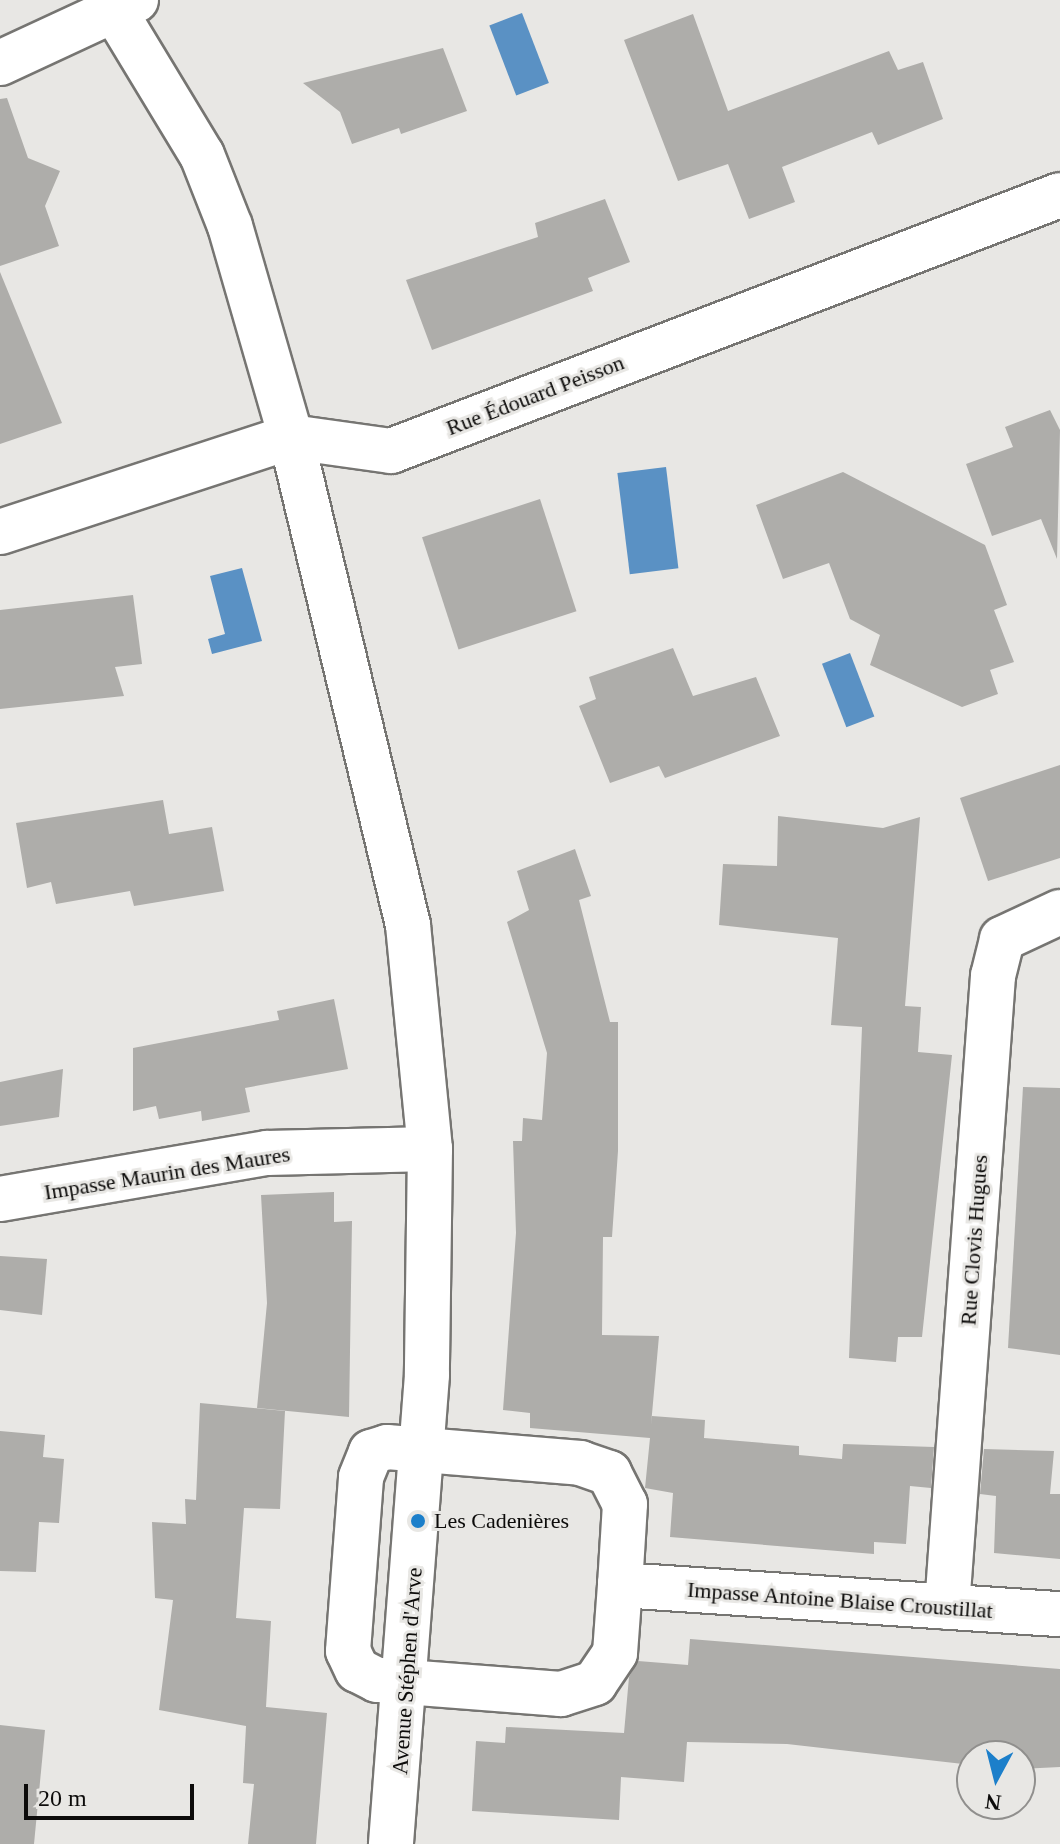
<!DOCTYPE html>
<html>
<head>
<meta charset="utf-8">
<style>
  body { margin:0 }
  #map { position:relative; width:1060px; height:1844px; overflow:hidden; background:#e8e7e4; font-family:"Times New Roman",serif }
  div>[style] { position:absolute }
  .water>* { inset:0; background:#5a91c4; transform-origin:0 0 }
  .building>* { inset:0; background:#aeadaa; transform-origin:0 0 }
  .roads { filter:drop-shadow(2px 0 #767572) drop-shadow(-2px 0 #767572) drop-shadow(0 2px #767572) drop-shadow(0 -2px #767572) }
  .minor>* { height:44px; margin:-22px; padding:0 22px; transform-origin:22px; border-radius:22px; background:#fff }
  .dots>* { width:22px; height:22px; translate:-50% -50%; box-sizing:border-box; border:4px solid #e8e7e4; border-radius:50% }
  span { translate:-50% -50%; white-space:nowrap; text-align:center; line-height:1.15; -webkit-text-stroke:6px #e8e7e4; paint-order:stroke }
  .street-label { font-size:22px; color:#0c0b0a }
  .poi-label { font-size:22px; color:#0c0b0a }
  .left { translate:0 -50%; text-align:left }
  .north { position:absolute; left:956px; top:1740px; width:80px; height:80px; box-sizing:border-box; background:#e8e7e4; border:2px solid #908f8d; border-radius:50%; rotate:187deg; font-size:22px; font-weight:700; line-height:32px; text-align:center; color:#0c0b0a }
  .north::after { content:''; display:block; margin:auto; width:28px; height:36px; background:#1c7fca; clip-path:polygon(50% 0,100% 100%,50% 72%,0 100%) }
  .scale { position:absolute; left:24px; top:1784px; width:170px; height:36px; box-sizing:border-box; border:4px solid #0c0b0a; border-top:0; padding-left:10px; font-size:24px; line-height:28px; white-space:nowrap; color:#0c0b0a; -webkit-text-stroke:6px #e8e7e4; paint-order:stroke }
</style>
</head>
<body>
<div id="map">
  <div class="water">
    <i style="left:522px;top:13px;width:75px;height:35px;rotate:69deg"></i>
    <i style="left:666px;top:467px;width:102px;height:49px;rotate:83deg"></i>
    <i style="clip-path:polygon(242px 568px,262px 641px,212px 654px,208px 639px,225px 634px,210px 576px)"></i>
    <i style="left:850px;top:653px;width:68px;height:30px;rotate:69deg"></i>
  </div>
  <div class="building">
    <i style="clip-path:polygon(693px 14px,728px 111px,889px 51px,898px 70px,923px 62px,943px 119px,878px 145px,872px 132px,782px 167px,795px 202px,749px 219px,728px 164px,678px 181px,624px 40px)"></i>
    <i style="clip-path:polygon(443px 48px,467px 111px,401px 134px,399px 128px,352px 144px,340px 112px,303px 83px)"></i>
    <i style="clip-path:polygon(7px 98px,28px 158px,60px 171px,45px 206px,59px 246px,0 266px,0 99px)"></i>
    <i style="clip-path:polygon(605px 199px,630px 262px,588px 278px,593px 291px,432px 350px,406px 280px,538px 237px,535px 223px)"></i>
    <i style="clip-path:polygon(0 272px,62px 423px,0 444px)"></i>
    <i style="clip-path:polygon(1050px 410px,1060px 430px,1057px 559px,1041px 519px,992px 536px,966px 464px,1013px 447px,1005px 427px)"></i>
    <i style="clip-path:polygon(843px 472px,985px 545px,1007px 605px,994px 610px,1014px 662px,990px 670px,998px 694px,962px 707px,870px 665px,880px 635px,850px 619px,829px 563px,783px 579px,756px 505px)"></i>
    <i style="left:540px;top:499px;width:118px;height:124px;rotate:72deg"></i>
    <i style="clip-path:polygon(133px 595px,142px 664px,115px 667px,124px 696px,0 709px,0 610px)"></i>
    <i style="clip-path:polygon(673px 648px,693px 696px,756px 677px,780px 736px,665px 778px,659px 766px,610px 783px,579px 706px,596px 699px,589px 677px)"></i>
    <i style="clip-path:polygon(1060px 765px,1060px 858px,988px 881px,960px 798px)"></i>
    <i style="clip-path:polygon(163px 800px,169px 834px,212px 827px,224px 891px,134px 906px,130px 891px,56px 904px,51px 882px,27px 888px,16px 823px)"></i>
    <i style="clip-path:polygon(778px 816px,883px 828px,920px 817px,905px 1006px,921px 1007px,918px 1052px,952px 1055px,922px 1337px,898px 1337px,896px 1362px,849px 1358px,862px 1027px,831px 1025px,838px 938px,719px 925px,723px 864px,777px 866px)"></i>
    <i style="clip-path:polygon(575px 849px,591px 896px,579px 900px,610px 1022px,618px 1022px,618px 1151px,612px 1237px,603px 1237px,602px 1335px,659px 1336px,651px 1425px,652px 1416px,705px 1420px,704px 1438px,799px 1446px,799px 1455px,842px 1459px,843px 1444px,934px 1447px,931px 1488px,910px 1486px,906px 1544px,874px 1542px,874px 1554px,670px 1537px,673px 1493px,645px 1488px,650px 1438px,530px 1428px,530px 1413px,503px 1410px,516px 1233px,513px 1141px,522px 1141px,523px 1118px,542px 1120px,547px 1053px,507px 922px,529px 910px,517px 871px)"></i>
    <i style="clip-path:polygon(334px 999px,348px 1069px,245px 1088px,250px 1112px,202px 1121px,201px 1111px,159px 1119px,156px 1106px,133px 1111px,133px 1048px,279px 1020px,277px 1011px)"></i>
    <i style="clip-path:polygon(63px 1069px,59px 1117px,0 1126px,0 1082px)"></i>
    <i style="clip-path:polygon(1023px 1087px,1060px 1088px,1060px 1355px,1008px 1348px)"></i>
    <i style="clip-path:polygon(334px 1192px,334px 1222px,352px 1221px,349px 1417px,257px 1408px,267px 1303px,261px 1195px)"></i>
    <i style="clip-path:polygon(0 1256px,47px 1259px,42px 1315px,0 1310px)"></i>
    <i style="clip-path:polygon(200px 1403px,285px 1411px,280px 1509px,244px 1508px,236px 1618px,271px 1621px,266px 1707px,327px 1713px,316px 1844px,248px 1844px,254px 1784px,243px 1783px,246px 1726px,159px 1710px,173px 1600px,155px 1598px,152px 1522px,186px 1524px,185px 1499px,196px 1500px)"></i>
    <i style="clip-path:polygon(0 1431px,45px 1435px,43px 1457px,64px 1459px,59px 1523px,39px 1522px,36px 1572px,0 1571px)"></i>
    <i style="clip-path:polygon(984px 1449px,1054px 1451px,1050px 1494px,1060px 1494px,1060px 1559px,994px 1553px,996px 1496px,980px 1494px)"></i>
    <i style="clip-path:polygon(690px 1639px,1060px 1669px,1060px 1767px,1020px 1769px,1020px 1756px,972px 1756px,972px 1765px,787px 1744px,687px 1742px,684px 1782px,621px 1777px,619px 1820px,472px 1811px,476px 1741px,505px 1743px,506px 1727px,624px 1733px,629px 1677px,638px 1661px,688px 1665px)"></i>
    <i style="clip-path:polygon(0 1725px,45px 1730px,34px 1844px,0 1844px)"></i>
  </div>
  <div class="roads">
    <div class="minor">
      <i style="left:108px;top:0;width:181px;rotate:58.8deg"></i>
      <i style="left:202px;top:155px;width:76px;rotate:68.5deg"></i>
      <i style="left:230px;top:226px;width:220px;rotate:73.9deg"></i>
      <i style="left:291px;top:437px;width:502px;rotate:76.52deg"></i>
      <i style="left:408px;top:925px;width:225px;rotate:84.4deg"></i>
      <i style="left:430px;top:1149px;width:226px;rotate:90.8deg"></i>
      <i style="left:427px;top:1375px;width:470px;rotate:94.4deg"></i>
      <i style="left:0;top:63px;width:150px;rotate:-24.9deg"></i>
      <i style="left:0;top:532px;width:306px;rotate:-18.1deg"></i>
      <i style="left:291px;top:437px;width:101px;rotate:8deg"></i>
      <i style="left:391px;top:451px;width:716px;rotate:-20.94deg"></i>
      <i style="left:0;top:1199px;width:271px;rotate:-9.8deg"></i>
      <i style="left:267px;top:1153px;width:163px;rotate:-1.4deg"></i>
      <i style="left:387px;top:1447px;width:194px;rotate:4.7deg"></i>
      <i style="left:580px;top:1463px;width:31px;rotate:19deg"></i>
      <i style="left:609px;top:1473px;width:35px;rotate:63deg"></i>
      <i style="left:625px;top:1504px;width:81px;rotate:93.5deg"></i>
      <i style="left:620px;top:1585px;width:68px;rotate:94.2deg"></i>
      <i style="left:615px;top:1653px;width:36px;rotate:124deg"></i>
      <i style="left:595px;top:1683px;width:36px;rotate:162deg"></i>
      <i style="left:561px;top:1694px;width:185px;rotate:-175.6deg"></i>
      <i style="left:377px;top:1680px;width:22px;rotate:-153deg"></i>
      <i style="left:357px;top:1670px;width:21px;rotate:-115deg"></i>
      <i style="left:348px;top:1651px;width:174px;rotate:-85.7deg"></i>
      <i style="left:361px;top:1477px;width:27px;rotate:-68deg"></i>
      <i style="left:371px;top:1452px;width:17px;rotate:-17deg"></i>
      <i style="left:620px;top:1585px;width:441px;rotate:3.8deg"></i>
      <i style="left:947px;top:1607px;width:633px;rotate:-85.83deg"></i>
      <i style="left:993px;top:976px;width:38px;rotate:-76deg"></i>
      <i style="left:1002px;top:939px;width:64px;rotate:-25deg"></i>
    </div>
  </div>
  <div class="dots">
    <i style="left:418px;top:1521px;background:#1c7fca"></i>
  </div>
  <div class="street-label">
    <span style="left:535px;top:395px;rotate:-21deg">Rue Édouard Peisson</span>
    <span style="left:167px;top:1173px;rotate:-9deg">Impasse Maurin des Maures</span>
    <span style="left:974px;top:1240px;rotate:-86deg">Rue Clovis Hugues</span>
    <span style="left:840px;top:1600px;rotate:4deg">Impasse Antoine Blaise Croustillat</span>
    <span style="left:407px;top:1671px;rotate:-86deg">Avenue Stéphen d'Arve</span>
  </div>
  <div class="poi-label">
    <span class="left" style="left:434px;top:1521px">Les Cadenières</span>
  </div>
  <div class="north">N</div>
  <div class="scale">20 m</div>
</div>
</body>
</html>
